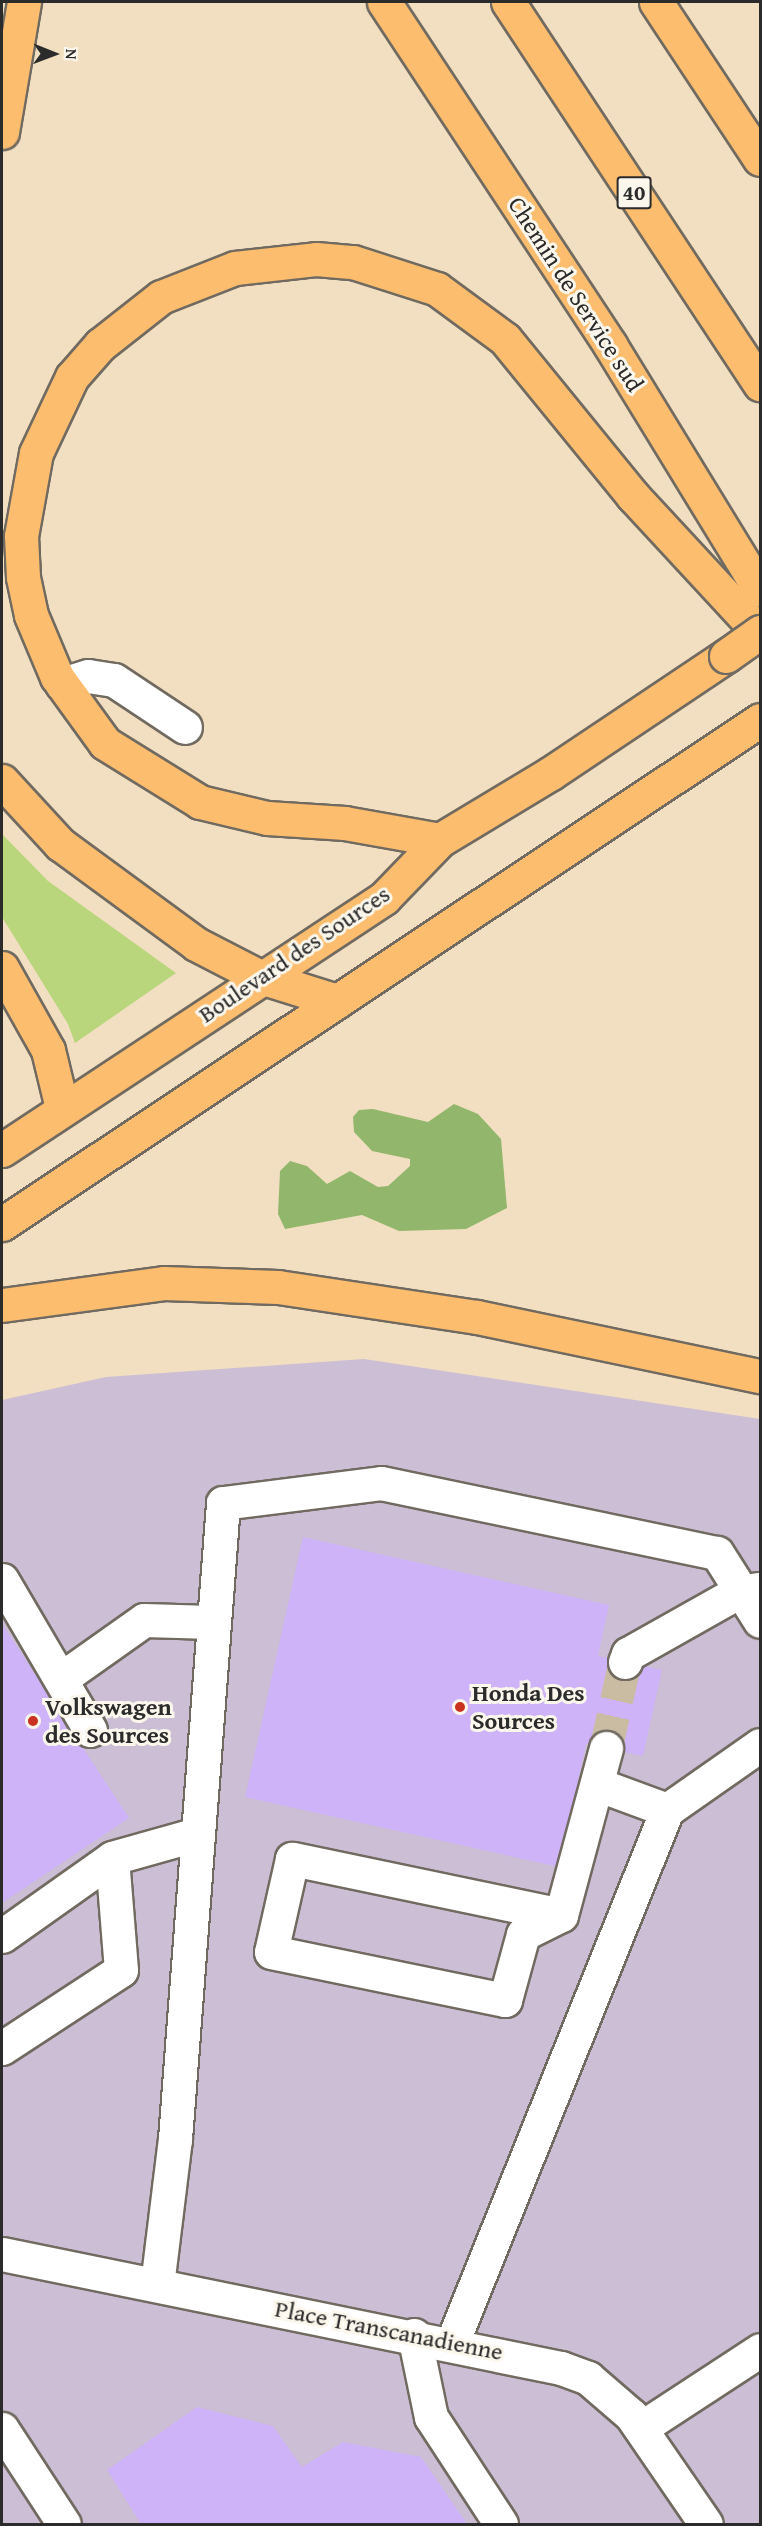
<!DOCTYPE html>
<html>
<head>
<meta charset="utf-8">
<style>
  body { margin:0 }
  #map { position:relative; width:762px; height:2526px; overflow:hidden; background:#f2dfc1; font-family:"Gentium Book Plus",serif }
  div>[style] { position:absolute }
  .industrial>* { inset:0; background:#ccbed4 }
  .green>* { inset:0; background:#b9d67c }
  .forest>* { inset:0; background:#92b76c }
  .building>* { inset:0; background:#ceb3f8 }
  .minor-tunnel>* { height:33px; margin-top:-16.5px; transform-origin:0; background:repeating-linear-gradient(90deg,#cabba3 0 33px,transparent 0 49px) }
  .roads { filter:drop-shadow(2px 0 #716a60) drop-shadow(-2px 0 #716a60) drop-shadow(0 2px #716a60) drop-shadow(0 -2px #716a60) }
  .minor>* { height:33px; margin:-16.5px; padding:0 16.5px; transform-origin:16.5px; border-radius:16.5px; background:#fff }
  .major>* { height:33px; margin:-16.5px; padding:0 16.5px; transform-origin:16.5px; border-radius:16.5px; background:#fcbd6f }
  .highway>* { height:33px; margin:-16.5px; padding:0 16.5px; transform-origin:16.5px; border-radius:16.5px; background:#fcbd6f }
  .bridges { filter:drop-shadow(2px 0 #716a60) drop-shadow(-2px 0 #716a60) drop-shadow(0 2px #716a60) drop-shadow(0 -2px #716a60) }
  .major-bridge>* { height:33px; margin:-16.5px; padding:0 16.5px; transform-origin:16.5px; border-radius:16.5px; background:#fcbd6f }
  .dots>* { width:16px; height:16px; translate:-50% -50%; box-sizing:border-box; border:3px solid #fbf7ec; border-radius:50% }
  span { translate:-50% -50%; white-space:nowrap; text-align:center; line-height:1.15; -webkit-text-stroke:6px #fbf7ec; paint-order:stroke }
  .shield-label span { padding:2px 4px; background:#fbf7ec; border:2px solid; border-radius:4px; -webkit-text-stroke-width:0 }
  .shield-label { font-size:22px; color:#2b2b2b; font-weight:700 }
  .street-label { font-size:24px; color:#2b2b2b }
  .poi-label { font-size:24px; color:#2b2b2b; font-weight:700 }
  .left { translate:0 -50%; text-align:left }
  .frame { position:absolute; inset:0; border:3px solid #2b2b2b; pointer-events:none }
  .north { position:absolute; left:24px; top:24px; width:60px; height:60px; -webkit-text-stroke:4px #fbf7ec; paint-order:stroke; rotate:91deg; font-size:16px; font-weight:700; line-height:24px; text-align:center; color:#2b2b2b }
  .north::after { content:''; display:block; margin:auto; width:21px; height:27px; background:#2b2b2b; clip-path:polygon(50% 0,100% 100%,50% 72%,0 100%) }
</style>
</head>
<body>
<div id="map">
  <div class="industrial">
    <i style="clip-path:polygon(364px 1359px,760px 1419px,760px 2524px,2px 2524px,2px 1400px,106px 1377px)"></i>
  </div>
  <div class="green">
    <i style="clip-path:polygon(2px 834px,48px 881px,176px 973px,75px 1043px,68px 1024px,2px 917px)"></i>
  </div>
  <div class="forest">
    <i style="clip-path:polygon(454px 1104px,478px 1114px,501px 1139px,507px 1208px,466px 1229px,399px 1231px,362px 1215px,285px 1229px,278px 1214px,280px 1171px,290px 1161px,307px 1166px,327px 1184px,350px 1171px,378px 1187px,388px 1186px,410px 1166px,410px 1159px,372px 1151px,354px 1132px,353px 1117px,359px 1110px,373px 1109px,428px 1122px)"></i>
  </div>
  <div class="building">
    <i style="clip-path:polygon(303px 1537px,609px 1605px,598px 1656px,662px 1670px,643px 1756px,586px 1744px,559px 1867px,245px 1797px)"></i>
    <i style="clip-path:polygon(2px 1624px,129px 1818px,2px 1903px)"></i>
    <i style="clip-path:polygon(197px 2407px,273px 2426px,302px 2467px,343px 2442px,421px 2457px,467px 2524px,141px 2524px,107px 2470px)"></i>
  </div>
  <div class="minor-tunnel">
    <i style="left:606px;top:1748px;width:88px;rotate:-77.5deg"></i>
  </div>
  <div class="roads">
    <div class="minor">
      <i style="left:62px;top:684px;width:27px;rotate:-17deg"></i>
      <i style="left:88px;top:676px;width:26px;rotate:9deg"></i>
      <i style="left:114px;top:680px;width:85px;rotate:33.5deg"></i>
      <i style="left:2px;top:1580px;width:174px;rotate:59.6deg"></i>
      <i style="left:625px;top:1662px;width:9px;rotate:-69deg"></i>
      <i style="left:628px;top:1654px;width:126px;rotate:-29.4deg"></i>
      <i style="left:738px;top:1592px;width:22px;rotate:-8deg"></i>
      <i style="left:62px;top:1678px;width:100px;rotate:-35.3deg"></i>
      <i style="left:144px;top:1620px;width:68px;rotate:1.7deg"></i>
      <i style="left:599px;top:1785px;width:72px;rotate:20.2deg"></i>
      <i style="left:561px;top:1915px;width:275px;rotate:-168.2deg"></i>
      <i style="left:292px;top:1859px;width:95px;rotate:102.7deg"></i>
      <i style="left:271px;top:1952px;width:239px;rotate:11.6deg"></i>
      <i style="left:505px;top:2000px;width:68px;rotate:-74.7deg"></i>
      <i style="left:523px;top:1934px;width:42px;rotate:-26.6deg"></i>
      <i style="left:561px;top:1915px;width:173px;rotate:-74.9deg"></i>
      <i style="left:2px;top:1936px;width:135px;rotate:-35.3deg"></i>
      <i style="left:112px;top:1858px;width:85px;rotate:-15.7deg"></i>
      <i style="left:2px;top:2048px;width:142px;rotate:-33.2deg"></i>
      <i style="left:121px;top:1970px;width:112px;rotate:-94.6deg"></i>
      <i style="left:2px;top:2254px;width:571px;rotate:11.53deg"></i>
      <i style="left:561px;top:2368px;width:29px;rotate:20deg"></i>
      <i style="left:588px;top:2378px;width:57px;rotate:40.7deg"></i>
      <i style="left:631px;top:2415px;width:132px;rotate:55.5deg"></i>
      <i style="left:157px;top:2285px;width:147px;rotate:-83deg"></i>
      <i style="left:175px;top:2139px;width:638px;rotate:-85.68deg"></i>
      <i style="left:223px;top:1503px;width:159px;rotate:-7.2deg"></i>
      <i style="left:381px;top:1483px;width:343px;rotate:11.8deg"></i>
      <i style="left:717px;top:1553px;width:80px;rotate:57.7deg"></i>
      <i style="left:414px;top:2335px;width:84px;rotate:78.3deg"></i>
      <i style="left:431px;top:2417px;width:128px;rotate:56.8deg"></i>
      <i style="left:452px;top:2343px;width:575px;rotate:-68.03deg"></i>
      <i style="left:667px;top:1810px;width:113px;rotate:-35deg"></i>
      <i style="left:641px;top:2428px;width:142px;rotate:-33.2deg"></i>
      <i style="left:2px;top:2429px;width:113px;rotate:56.9deg"></i>
    </div>
    <div class="major">
      <i style="left:384px;top:2px;width:411px;rotate:56.6deg"></i>
      <i style="left:610px;top:345px;width:287px;rotate:58.5deg"></i>
      <i style="left:2px;top:132px;width:132px;rotate:-80.4deg"></i>
      <i style="left:2px;top:781px;width:86px;rotate:47.4deg"></i>
      <i style="left:60px;top:844px;width:169px;rotate:36.3deg"></i>
      <i style="left:196px;top:944px;width:72px;rotate:27.3deg"></i>
      <i style="left:260px;top:977px;width:81px;rotate:17.3deg"></i>
      <i style="left:440px;top:840px;width:97px;rotate:-169.9deg"></i>
      <i style="left:345px;top:823px;width:78px;rotate:-176.3deg"></i>
      <i style="left:267px;top:818px;width:69px;rotate:-166.6deg"></i>
      <i style="left:200px;top:802px;width:112px;rotate:-148.2deg"></i>
      <i style="left:105px;top:743px;width:82px;rotate:-126deg"></i>
      <i style="left:57px;top:677px;width:67px;rotate:-112.8deg"></i>
      <i style="left:31px;top:615px;width:39px;rotate:-102deg"></i>
      <i style="left:23px;top:577px;width:41px;rotate:-92.8deg"></i>
      <i style="left:21px;top:536px;width:84px;rotate:-79.8deg"></i>
      <i style="left:36px;top:453px;width:84px;rotate:-64.7deg"></i>
      <i style="left:72px;top:377px;width:43px;rotate:-48.8deg"></i>
      <i style="left:100px;top:345px;width:78px;rotate:-38.2deg"></i>
      <i style="left:161px;top:297px;width:79px;rotate:-21.4deg"></i>
      <i style="left:235px;top:268px;width:81px;rotate:-6.3deg"></i>
      <i style="left:316px;top:259px;width:37px;rotate:5deg"></i>
      <i style="left:353px;top:262px;width:88px;rotate:17.8deg"></i>
      <i style="left:437px;top:289px;width:84px;rotate:36.3deg"></i>
      <i style="left:505px;top:339px;width:203px;rotate:50.8deg"></i>
      <i style="left:633px;top:496px;width:187px;rotate:47.2deg"></i>
      <i style="left:2px;top:968px;width:94px;rotate:60.7deg"></i>
      <i style="left:48px;top:1050px;width:60px;rotate:76.4deg"></i>
      <i style="left:2px;top:1150px;width:458px;rotate:-33.4deg"></i>
      <i style="left:384px;top:898px;width:81px;rotate:-46deg"></i>
      <i style="left:440px;top:840px;width:130px;rotate:-31.1deg"></i>
      <i style="left:551px;top:773px;width:211px;rotate:-33.8deg"></i>
      <i style="left:2px;top:1224px;width:910px;rotate:-33.62deg"></i>
      <i style="left:2px;top:1305px;width:163px;rotate:-7.7deg"></i>
      <i style="left:164px;top:1283px;width:114px;rotate:2deg"></i>
      <i style="left:278px;top:1287px;width:201px;rotate:8.6deg"></i>
      <i style="left:477px;top:1317px;width:289px;rotate:11.8deg"></i>
    </div>
    <div class="highway">
      <i style="left:508px;top:2px;width:458px;rotate:56.6deg"></i>
      <i style="left:656px;top:2px;width:188px;rotate:56.5deg"></i>
    </div>
  </div>
  <div class="bridges">
    <div class="major-bridge">
      <i style="left:726px;top:656px;width:42px;rotate:-35.2deg"></i>
    </div>
  </div>
  <div class="dots">
    <i style="left:460px;top:1707px;background:#c8321e"></i>
    <i style="left:33px;top:1721px;background:#c8321e"></i>
  </div>
  <div class="shield-label">
    <span style="left:634px;top:193px">40</span>
  </div>
  <div class="street-label">
    <span style="left:576px;top:294px;rotate:57deg">Chemin de Service sud</span>
    <span style="left:294px;top:954px;rotate:-34deg">Boulevard des Sources</span>
    <span style="left:389px;top:2330px;rotate:11deg">Place Transcanadienne</span>
  </div>
  <div class="poi-label">
    <span class="left" style="left:472px;top:1707px">Honda Des<br>Sources</span>
    <span class="left" style="left:45px;top:1721px">Volkswagen<br>des Sources</span>
  </div>
  <div class="frame"></div>
  <div class="north">N</div>
</div>
</body>
</html>
